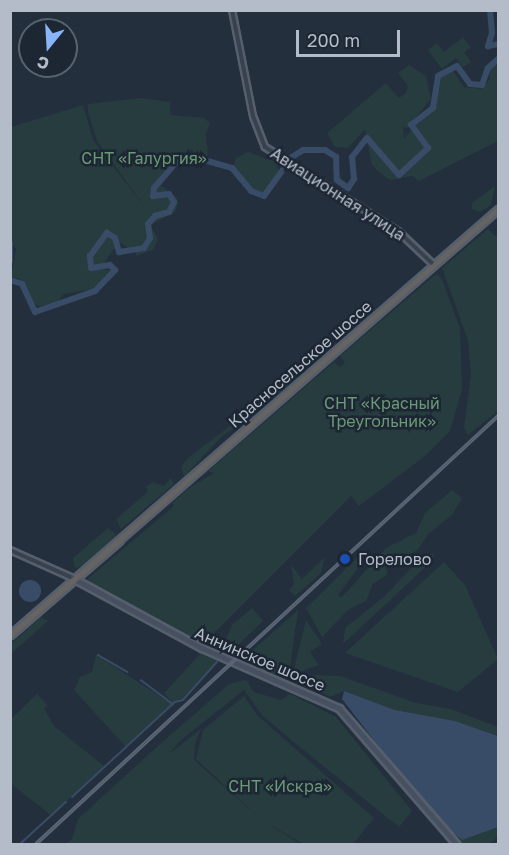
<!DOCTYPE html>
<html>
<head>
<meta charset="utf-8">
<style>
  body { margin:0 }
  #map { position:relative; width:509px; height:855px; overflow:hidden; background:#242f3e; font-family:"Golos Text",sans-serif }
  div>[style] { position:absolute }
  .green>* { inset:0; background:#263c3f }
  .water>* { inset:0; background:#394c67 }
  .round { border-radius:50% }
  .stream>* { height:1.5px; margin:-0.75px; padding:0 0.75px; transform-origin:0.75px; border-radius:0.75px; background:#394c67 }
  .river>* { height:6px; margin:-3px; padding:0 3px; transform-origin:3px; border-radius:3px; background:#394c67 }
  .roads { filter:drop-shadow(2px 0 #565f6c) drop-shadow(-2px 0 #565f6c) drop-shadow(0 2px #565f6c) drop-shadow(0 -2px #565f6c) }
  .tertiary>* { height:4px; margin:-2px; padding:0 2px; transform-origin:2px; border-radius:2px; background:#38414e }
  .secondary>* { height:4.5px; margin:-2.25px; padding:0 2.25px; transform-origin:2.25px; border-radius:2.25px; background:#465061 }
  .trunk>* { height:5px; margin:-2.5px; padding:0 2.5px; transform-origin:2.5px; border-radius:2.5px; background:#656462 }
  .rail>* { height:4px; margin-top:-2px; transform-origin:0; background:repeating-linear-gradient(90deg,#1d2633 0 4.5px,#5a6575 0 9px); box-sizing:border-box; border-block:2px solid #5a6575 }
  .dots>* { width:16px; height:16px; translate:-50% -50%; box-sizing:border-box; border:3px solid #1d2633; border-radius:50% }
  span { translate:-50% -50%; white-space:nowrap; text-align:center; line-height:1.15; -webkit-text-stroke:5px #1d2633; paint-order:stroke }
  .park-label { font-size:16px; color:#6b9a76 }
  .street-label { font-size:16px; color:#b4bcc9 }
  .poi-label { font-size:16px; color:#b4bcc9 }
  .left { translate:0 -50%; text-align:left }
  .frame { position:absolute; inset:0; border:12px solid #b4bcc9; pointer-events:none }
  .north { position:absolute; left:18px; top:18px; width:60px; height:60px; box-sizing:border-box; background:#1d2633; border:2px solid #59626f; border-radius:50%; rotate:198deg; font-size:16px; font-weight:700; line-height:24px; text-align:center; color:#b4bcc9 }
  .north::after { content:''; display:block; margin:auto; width:21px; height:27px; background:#8ab4f8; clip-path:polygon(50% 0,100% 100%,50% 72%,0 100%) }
  .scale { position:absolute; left:296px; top:30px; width:104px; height:27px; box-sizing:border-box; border:3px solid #b4bcc9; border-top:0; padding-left:8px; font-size:18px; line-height:21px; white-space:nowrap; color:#b4bcc9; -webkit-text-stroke:4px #1d2633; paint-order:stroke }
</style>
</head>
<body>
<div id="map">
  <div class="green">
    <i style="clip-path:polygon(463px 37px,471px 48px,464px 52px,471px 62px,463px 67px,456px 58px,442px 69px,428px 50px,437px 43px,444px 52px)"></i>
    <i style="clip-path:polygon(498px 63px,498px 141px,419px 181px,412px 176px,390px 180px,380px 173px,372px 165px,365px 129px,348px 148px,335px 147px,327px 133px,386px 83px,399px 98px,406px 93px,408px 86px,398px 73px,409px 65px,426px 76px,431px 99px,407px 128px,403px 127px,404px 139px,422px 116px,434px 110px,439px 79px,453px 71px,464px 87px,481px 89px,490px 79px,489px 70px)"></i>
    <i style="clip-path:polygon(140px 98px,170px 102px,171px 115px,204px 118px,210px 123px,206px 134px,208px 157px,196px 156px,192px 149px,173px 161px,156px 182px,177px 198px,178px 204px,175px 212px,150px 225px,158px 239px,153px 250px,136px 256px,135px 246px,128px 248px,119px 242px,99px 270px,110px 270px,108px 276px,92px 289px,64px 294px,56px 304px,41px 307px,33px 303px,20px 279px,11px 277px,16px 249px,10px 240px,11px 127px,83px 105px,93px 140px,146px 209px,97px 141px,88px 112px,88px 104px)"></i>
    <i style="clip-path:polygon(248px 152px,276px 162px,280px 174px,266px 198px,249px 193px,232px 172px,236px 158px)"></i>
    <i style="clip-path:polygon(495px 186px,491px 205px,480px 212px,472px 209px,472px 203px)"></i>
    <i style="clip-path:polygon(488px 229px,495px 236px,498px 234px,498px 411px,468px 435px,464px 428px,471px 375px,468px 341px,442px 268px)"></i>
    <i style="clip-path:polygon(436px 274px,442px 279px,460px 328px,462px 389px,450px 431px,425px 456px,359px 506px,351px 496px,202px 645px,84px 582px,174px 506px,172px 503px,189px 488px,214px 473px,208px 471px,334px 362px,340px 367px,345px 363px,340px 356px)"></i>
    <i style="clip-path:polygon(296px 367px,303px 375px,252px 414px,245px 411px,261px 396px,283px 384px,282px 380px)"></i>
    <i style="clip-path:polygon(239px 419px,245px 421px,221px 437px,184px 477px,181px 466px,188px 458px)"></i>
    <i style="clip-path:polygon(171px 478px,174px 484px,121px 529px,116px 519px,148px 492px,146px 487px,153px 482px,164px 486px)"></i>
    <i style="clip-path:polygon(452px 490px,462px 498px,452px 515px,428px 534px,418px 550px,385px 566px,388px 574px,373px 584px,366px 601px,349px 609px,322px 637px,306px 608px,366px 549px,367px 556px,338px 595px,342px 597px,386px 548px,416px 533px,425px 513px)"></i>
    <i style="clip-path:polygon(108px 528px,116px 534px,115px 539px,87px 564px,75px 568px,73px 558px)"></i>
    <i style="clip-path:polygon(434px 553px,432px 561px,343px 644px,345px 628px,386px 595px,420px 558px)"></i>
    <i style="clip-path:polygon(325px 557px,321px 573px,295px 596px,289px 590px,294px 584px,291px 564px,302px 579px)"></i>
    <i style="clip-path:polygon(444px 562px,465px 585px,498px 659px,458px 692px,345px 653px)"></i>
    <i style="clip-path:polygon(252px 608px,263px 621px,230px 653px,221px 649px,232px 625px)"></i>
    <i style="clip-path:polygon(298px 610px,290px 668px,275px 675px,239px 662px)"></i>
    <i style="clip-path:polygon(41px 617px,48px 621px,11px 654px,11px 644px)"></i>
    <i style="clip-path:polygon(306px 620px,322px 644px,310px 652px,319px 665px,299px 672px,294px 669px)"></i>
    <i style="clip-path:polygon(200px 654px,218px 660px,185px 697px,173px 703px,164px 693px)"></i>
    <i style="clip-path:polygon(96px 655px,172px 704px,126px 747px,74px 690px,80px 677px,92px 672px)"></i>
    <i style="clip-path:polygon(313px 675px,340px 676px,416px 703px,451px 709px,498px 727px,498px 736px,455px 721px,395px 710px,344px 691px,331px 697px,318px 691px,328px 685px,310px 678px)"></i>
    <i style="clip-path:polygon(246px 680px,254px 692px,281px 700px,290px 694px,336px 717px,412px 811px,399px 827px,291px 740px,262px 715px,244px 690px,181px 740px,169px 754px,201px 729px,195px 744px,194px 760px,263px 821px,196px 759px,203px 730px,244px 696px,257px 715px,374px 818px,353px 844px,303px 844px,265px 822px,300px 844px,65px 844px,72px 839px,78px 819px,159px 745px,229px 684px)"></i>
    <i style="clip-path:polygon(37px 694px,48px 706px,44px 708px,54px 726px,104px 766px,51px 815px,11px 784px,11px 719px)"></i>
    <i style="clip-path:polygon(492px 826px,498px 827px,498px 837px,489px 844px,461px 844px,448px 831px,462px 840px)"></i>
  </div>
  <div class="water">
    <i class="round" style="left:19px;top:580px;width:22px;height:22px"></i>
    <i style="clip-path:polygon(344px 691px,395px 710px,455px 721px,498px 736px,498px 827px,462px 840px,451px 831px,411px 788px,342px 699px)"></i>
  </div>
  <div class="stream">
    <i style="left:205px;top:641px;width:12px;rotate:24deg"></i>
    <i style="left:219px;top:648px;width:10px;rotate:17deg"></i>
    <i style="left:225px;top:654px;width:9px;rotate:-41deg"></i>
    <i style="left:98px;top:655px;width:34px;rotate:30deg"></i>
    <i style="left:141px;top:680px;width:40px;rotate:37deg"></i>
    <i style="left:72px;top:797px;width:140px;rotate:-42.7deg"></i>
    <i style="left:175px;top:702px;width:8px;rotate:-14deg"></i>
    <i style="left:183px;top:700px;width:51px;rotate:-48.2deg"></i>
    <i style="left:20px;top:844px;width:62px;rotate:-42.4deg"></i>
  </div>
  <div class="river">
    <i style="left:490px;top:10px;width:23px;rotate:85deg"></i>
    <i style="left:492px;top:33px;width:14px;rotate:107deg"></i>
    <i style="left:488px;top:46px;width:10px;rotate:-11deg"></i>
    <i style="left:10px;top:243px;width:18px;rotate:90deg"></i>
    <i style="left:10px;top:280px;width:13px;rotate:18deg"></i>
    <i style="left:22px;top:284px;width:31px;rotate:65deg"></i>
    <i style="left:35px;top:312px;width:64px;rotate:-19.3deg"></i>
    <i style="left:95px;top:291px;width:29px;rotate:-46deg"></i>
    <i style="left:115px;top:270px;width:7px;rotate:-135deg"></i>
    <i style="left:110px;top:265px;width:19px;rotate:171deg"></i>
    <i style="left:91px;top:268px;width:12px;rotate:-95deg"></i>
    <i style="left:90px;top:256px;width:29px;rotate:-54deg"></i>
    <i style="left:107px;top:233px;width:9px;rotate:32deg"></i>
    <i style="left:115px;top:238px;width:15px;rotate:74deg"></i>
    <i style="left:119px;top:252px;width:25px;rotate:-9deg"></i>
    <i style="left:144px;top:248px;width:12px;rotate:-59deg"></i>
    <i style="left:150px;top:238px;width:14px;rotate:-98deg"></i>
    <i style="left:148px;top:224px;width:11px;rotate:-49deg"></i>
    <i style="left:155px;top:216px;width:15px;rotate:-16deg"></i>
    <i style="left:169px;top:212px;width:11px;rotate:-63deg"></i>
    <i style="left:174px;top:202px;width:9px;rotate:-122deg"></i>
    <i style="left:169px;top:194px;width:16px;rotate:173deg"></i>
    <i style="left:153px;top:196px;width:8px;rotate:-83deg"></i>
    <i style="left:154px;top:188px;width:32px;rotate:-49deg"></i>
    <i style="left:175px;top:164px;width:17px;rotate:-28deg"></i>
    <i style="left:190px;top:156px;width:44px;rotate:15.9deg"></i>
    <i style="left:232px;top:168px;width:30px;rotate:50deg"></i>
    <i style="left:251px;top:191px;width:14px;rotate:21deg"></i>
    <i style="left:264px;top:196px;width:48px;rotate:-54.3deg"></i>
    <i style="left:292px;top:157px;width:13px;rotate:-32deg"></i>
    <i style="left:303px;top:150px;width:22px"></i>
    <i style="left:325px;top:150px;width:13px;rotate:32deg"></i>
    <i style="left:336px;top:157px;width:23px;rotate:88deg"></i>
    <i style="left:337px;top:180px;width:14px;rotate:36deg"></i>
    <i style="left:348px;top:188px;width:11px;rotate:-56deg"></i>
    <i style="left:354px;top:179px;width:22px;rotate:-95deg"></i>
    <i style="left:352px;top:157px;width:24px;rotate:-52deg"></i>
    <i style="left:367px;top:138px;width:49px;rotate:49.1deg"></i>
    <i style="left:399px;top:175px;width:40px;rotate:-43deg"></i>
    <i style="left:428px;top:148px;width:29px;rotate:-126deg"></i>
    <i style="left:411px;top:125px;width:28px;rotate:-38deg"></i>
    <i style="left:433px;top:108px;width:32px;rotate:-81deg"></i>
    <i style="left:438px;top:76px;width:21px;rotate:-28deg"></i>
    <i style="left:457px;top:66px;width:22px;rotate:54deg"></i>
    <i style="left:470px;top:84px;width:12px;rotate:5deg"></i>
    <i style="left:482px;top:85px;width:18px;rotate:-71deg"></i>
    <i style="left:488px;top:68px;width:13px;rotate:-42deg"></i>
  </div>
  <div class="roads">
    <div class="tertiary">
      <i style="left:232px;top:10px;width:108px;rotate:78.8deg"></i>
      <i style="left:253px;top:116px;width:33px;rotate:69deg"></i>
      <i style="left:265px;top:147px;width:157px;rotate:32.3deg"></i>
      <i style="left:398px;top:231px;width:50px;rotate:43.4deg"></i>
      <i style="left:10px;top:550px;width:69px;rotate:24deg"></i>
    </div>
    <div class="secondary">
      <i style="left:73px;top:578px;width:147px;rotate:28.5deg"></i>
      <i style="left:202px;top:648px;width:150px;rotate:23.7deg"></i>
      <i style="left:339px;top:708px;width:180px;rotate:49.1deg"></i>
    </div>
    <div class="trunk">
      <i style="left:10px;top:635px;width:648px;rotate:-41.12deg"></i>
      <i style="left:10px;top:635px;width:145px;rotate:-40.8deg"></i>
    </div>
  </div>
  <div class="rail">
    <i style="left:36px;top:844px;width:630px;rotate:-42.81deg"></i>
  </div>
  <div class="dots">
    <i style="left:345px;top:559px;background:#1a4fb4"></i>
  </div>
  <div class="park-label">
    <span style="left:144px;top:158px">СНТ «Галургия»</span>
    <span style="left:382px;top:412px">СНТ «Красный<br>Треугольник»</span>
    <span style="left:280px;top:786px">СНТ «Искра»</span>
  </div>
  <div class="street-label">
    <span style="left:338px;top:194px;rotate:33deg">Авиационная улица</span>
    <span style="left:300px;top:364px;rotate:-41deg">Красносельское шоссе</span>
    <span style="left:260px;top:659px;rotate:23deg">Аннинское шоссе</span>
  </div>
  <div class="poi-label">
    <span class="left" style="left:358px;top:559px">Горелово</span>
  </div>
  <div class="frame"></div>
  <div class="north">С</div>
  <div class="scale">200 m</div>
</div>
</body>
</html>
